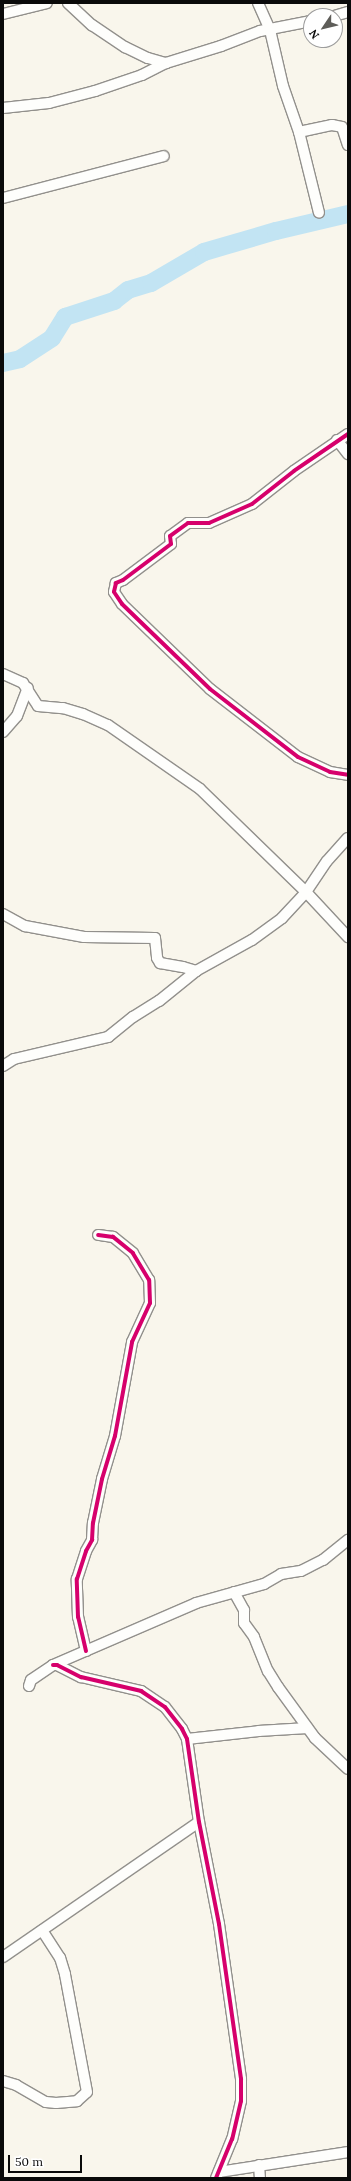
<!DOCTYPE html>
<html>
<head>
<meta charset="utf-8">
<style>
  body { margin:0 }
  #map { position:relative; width:351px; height:2181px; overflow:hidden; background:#f9f6ec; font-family:Lora,serif }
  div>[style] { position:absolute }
  .river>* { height:18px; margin:-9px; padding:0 9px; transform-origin:9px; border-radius:9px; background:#c2e4f3 }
  .roads { filter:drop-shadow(1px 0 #92908c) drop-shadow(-1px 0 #92908c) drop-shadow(0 1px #92908c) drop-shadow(0 -1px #92908c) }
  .minor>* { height:10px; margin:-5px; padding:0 5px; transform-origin:5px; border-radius:5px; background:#fefefc }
  .cycleway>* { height:4px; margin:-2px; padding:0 2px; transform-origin:2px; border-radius:2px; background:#d6006c }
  span { translate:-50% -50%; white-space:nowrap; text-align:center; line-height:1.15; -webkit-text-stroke:4px #fff; paint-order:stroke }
  .frame { position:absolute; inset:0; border:4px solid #0a0a0a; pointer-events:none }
  .north { position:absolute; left:303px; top:8px; width:40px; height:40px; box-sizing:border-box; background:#fff; border:1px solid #9d9d9d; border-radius:50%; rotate:235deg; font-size:11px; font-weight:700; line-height:16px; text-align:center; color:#0a0a0a }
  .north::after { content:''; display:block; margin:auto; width:14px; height:18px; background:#5e5d59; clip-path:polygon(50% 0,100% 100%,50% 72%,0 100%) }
  .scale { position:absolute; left:8px; top:2155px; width:74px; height:18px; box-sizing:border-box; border:2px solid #0a0a0a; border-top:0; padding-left:5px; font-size:12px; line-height:14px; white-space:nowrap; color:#0a0a0a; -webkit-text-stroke:3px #fff; paint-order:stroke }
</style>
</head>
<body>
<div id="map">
  <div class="river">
    <i style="left:3px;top:363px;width:17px;rotate:-13deg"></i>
    <i style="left:20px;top:359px;width:38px;rotate:-33deg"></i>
    <i style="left:52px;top:338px;width:25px;rotate:-58deg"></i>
    <i style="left:65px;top:317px;width:52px;rotate:-18.1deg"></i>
    <i style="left:114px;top:301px;width:18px;rotate:-38deg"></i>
    <i style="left:128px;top:290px;width:24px;rotate:-17deg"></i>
    <i style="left:151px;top:283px;width:61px;rotate:-30.3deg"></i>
    <i style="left:204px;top:252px;width:75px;rotate:-16.3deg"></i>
    <i style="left:276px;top:231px;width:74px;rotate:-13.3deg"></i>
  </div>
  <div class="roads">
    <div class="minor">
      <i style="left:68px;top:3px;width:33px;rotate:43deg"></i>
      <i style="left:92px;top:25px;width:40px;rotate:34deg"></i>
      <i style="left:125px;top:47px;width:25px;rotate:26deg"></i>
      <i style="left:148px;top:58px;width:19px;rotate:16deg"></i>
      <i style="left:258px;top:3px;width:30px;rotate:66deg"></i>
      <i style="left:270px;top:30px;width:57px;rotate:76.9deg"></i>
      <i style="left:283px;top:86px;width:49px;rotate:70.8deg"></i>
      <i style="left:299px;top:132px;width:83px;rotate:76.1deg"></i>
      <i style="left:3px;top:14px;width:45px;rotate:-14deg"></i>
      <i style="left:334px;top:16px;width:15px;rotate:-16deg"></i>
      <i style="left:3px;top:108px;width:46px;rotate:-6.2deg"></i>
      <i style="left:49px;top:103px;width:48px;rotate:-14.6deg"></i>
      <i style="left:95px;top:91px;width:50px;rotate:-18.8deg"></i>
      <i style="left:142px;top:75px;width:27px;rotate:-27deg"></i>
      <i style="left:166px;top:63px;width:58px;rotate:-17.2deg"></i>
      <i style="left:221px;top:46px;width:42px;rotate:-21deg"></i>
      <i style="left:260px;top:31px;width:52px;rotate:-11.1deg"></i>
      <i style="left:299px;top:132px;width:34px;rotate:-12deg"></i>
      <i style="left:332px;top:125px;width:10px;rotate:11deg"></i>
      <i style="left:342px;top:127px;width:19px;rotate:72deg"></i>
      <i style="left:3px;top:198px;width:166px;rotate:-14.6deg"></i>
      <i style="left:348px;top:434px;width:65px;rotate:145.6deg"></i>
      <i style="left:294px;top:471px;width:53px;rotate:141.8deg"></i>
      <i style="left:252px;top:504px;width:47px;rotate:156.2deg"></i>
      <i style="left:209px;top:523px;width:21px;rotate:180deg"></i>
      <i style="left:188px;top:523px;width:22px;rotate:144deg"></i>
      <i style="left:170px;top:536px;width:8px;rotate:83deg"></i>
      <i style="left:171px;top:544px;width:60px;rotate:143.1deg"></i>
      <i style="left:123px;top:580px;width:8px;rotate:157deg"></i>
      <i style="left:116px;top:583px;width:9px;rotate:103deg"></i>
      <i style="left:114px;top:592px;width:14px;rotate:56deg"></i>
      <i style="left:122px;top:604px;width:122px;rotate:44deg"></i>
      <i style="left:210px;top:689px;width:111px;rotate:37.7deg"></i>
      <i style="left:298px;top:757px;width:35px;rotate:25deg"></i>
      <i style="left:330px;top:772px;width:18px;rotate:9deg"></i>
      <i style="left:337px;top:440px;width:18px;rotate:52deg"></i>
      <i style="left:3px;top:674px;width:22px;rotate:24deg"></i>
      <i style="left:23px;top:683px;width:27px;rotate:57deg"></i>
      <i style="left:38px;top:706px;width:25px;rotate:5deg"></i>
      <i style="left:63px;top:708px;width:21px;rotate:17deg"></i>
      <i style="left:83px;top:714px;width:27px;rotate:24deg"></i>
      <i style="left:108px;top:725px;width:112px;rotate:34.8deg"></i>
      <i style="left:200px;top:789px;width:148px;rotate:44.2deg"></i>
      <i style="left:306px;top:892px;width:62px;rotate:47deg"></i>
      <i style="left:3px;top:732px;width:21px;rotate:-49deg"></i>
      <i style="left:17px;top:716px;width:30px;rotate:-69deg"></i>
      <i style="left:3px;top:914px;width:25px;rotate:29deg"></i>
      <i style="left:25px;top:926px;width:60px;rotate:10.6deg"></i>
      <i style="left:84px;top:937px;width:71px;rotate:0.8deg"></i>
      <i style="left:155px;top:938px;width:20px;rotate:84deg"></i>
      <i style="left:157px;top:958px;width:6px;rotate:59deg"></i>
      <i style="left:160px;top:963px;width:23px;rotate:10deg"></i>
      <i style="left:183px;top:967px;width:14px;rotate:17deg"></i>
      <i style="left:3px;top:1066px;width:13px;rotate:-32deg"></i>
      <i style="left:14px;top:1059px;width:97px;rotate:-13.2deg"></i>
      <i style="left:108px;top:1037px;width:32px;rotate:-39deg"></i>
      <i style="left:133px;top:1017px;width:31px;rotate:-32deg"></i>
      <i style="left:159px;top:1001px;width:48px;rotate:-39deg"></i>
      <i style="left:196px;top:971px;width:64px;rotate:-29deg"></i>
      <i style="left:252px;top:940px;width:37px;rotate:-36deg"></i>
      <i style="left:282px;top:918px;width:35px;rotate:-47deg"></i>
      <i style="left:306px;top:892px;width:37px;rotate:-56deg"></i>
      <i style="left:327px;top:861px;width:31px;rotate:-48deg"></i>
      <i style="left:234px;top:1592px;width:21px;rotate:61deg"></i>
      <i style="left:244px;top:1610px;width:13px;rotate:90deg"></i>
      <i style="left:244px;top:1623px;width:17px;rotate:54deg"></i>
      <i style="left:254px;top:1637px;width:37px;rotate:68deg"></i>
      <i style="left:268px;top:1671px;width:19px;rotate:58deg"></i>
      <i style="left:278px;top:1687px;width:63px;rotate:54deg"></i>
      <i style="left:315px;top:1738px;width:45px;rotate:43.2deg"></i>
      <i style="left:86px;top:1651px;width:35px;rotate:-103deg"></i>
      <i style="left:78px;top:1617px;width:38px;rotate:-92deg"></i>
      <i style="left:77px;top:1579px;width:29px;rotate:-72deg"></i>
      <i style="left:86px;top:1551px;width:13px;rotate:-61deg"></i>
      <i style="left:92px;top:1540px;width:17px;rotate:-87deg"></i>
      <i style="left:93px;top:1523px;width:45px;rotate:-78.4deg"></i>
      <i style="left:102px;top:1479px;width:45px;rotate:-73.2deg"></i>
      <i style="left:115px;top:1436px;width:96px;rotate:-79.7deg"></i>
      <i style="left:132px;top:1342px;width:43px;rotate:-65.2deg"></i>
      <i style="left:150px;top:1303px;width:23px;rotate:-92deg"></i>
      <i style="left:149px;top:1280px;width:31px;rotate:-121deg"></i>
      <i style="left:133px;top:1253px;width:26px;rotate:-141deg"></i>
      <i style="left:113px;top:1237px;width:15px;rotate:-172deg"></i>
      <i style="left:53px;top:1665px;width:4px"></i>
      <i style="left:57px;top:1665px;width:27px;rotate:27deg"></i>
      <i style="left:81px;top:1677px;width:62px;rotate:13.1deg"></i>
      <i style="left:141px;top:1691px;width:29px;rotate:34deg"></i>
      <i style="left:165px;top:1707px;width:28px;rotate:52deg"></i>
      <i style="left:182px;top:1729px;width:11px;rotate:63deg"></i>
      <i style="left:187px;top:1739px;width:84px;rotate:81.8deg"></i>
      <i style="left:199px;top:1822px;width:104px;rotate:78.9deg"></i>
      <i style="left:219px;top:1924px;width:157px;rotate:81.9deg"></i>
      <i style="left:241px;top:2079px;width:22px;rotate:90deg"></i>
      <i style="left:241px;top:2101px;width:39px;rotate:103deg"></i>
      <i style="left:232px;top:2139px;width:42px;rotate:112.3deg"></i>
      <i style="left:29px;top:1686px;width:6px;rotate:-72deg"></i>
      <i style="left:31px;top:1680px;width:27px;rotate:-34deg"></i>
      <i style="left:53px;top:1665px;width:156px;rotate:-23.4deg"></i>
      <i style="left:196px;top:1603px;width:71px;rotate:-15.6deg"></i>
      <i style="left:264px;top:1584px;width:20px;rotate:-30deg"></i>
      <i style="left:281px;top:1574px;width:20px;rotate:-9deg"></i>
      <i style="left:301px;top:1571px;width:25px;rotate:-27deg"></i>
      <i style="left:323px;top:1560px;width:32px;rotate:-39deg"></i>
      <i style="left:187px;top:1739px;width:72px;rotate:-6.3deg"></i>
      <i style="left:259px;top:1731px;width:48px;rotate:-3.6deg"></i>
      <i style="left:3px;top:1957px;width:238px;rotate:-34.6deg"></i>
      <i style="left:3px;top:2081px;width:14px;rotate:17deg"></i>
      <i style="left:16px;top:2085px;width:34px;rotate:30deg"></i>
      <i style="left:46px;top:2102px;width:10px;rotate:6deg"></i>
      <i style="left:56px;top:2103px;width:21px;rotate:-5deg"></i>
      <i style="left:77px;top:2101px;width:13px;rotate:-42deg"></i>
      <i style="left:87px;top:2092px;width:120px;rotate:-100.6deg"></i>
      <i style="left:65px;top:1974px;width:17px;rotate:-107deg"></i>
      <i style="left:60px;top:1958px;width:33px;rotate:-123deg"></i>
      <i style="left:259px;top:2165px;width:13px;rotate:86deg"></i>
      <i style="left:219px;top:2172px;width:131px;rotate:-8.8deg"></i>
    </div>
  </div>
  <div class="cycleway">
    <i style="left:348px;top:434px;width:65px;rotate:145.6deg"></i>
    <i style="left:294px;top:471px;width:53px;rotate:141.8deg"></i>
    <i style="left:252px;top:504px;width:47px;rotate:156.2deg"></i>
    <i style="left:209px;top:523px;width:21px;rotate:180deg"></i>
    <i style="left:188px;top:523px;width:22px;rotate:144deg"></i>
    <i style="left:170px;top:536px;width:8px;rotate:83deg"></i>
    <i style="left:171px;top:544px;width:60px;rotate:143.1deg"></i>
    <i style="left:123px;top:580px;width:8px;rotate:157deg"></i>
    <i style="left:116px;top:583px;width:9px;rotate:103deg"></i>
    <i style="left:114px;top:592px;width:14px;rotate:56deg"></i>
    <i style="left:122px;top:604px;width:122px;rotate:44deg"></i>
    <i style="left:210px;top:689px;width:111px;rotate:37.7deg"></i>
    <i style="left:298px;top:757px;width:35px;rotate:25deg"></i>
    <i style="left:330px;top:772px;width:18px;rotate:9deg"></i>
    <i style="left:86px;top:1651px;width:35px;rotate:-103deg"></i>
    <i style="left:78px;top:1617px;width:38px;rotate:-92deg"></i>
    <i style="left:77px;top:1579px;width:29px;rotate:-72deg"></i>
    <i style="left:86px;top:1551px;width:13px;rotate:-61deg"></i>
    <i style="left:92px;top:1540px;width:17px;rotate:-87deg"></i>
    <i style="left:93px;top:1523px;width:45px;rotate:-78.4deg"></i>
    <i style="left:102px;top:1479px;width:45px;rotate:-73.2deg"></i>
    <i style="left:115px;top:1436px;width:96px;rotate:-79.7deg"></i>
    <i style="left:132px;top:1342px;width:43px;rotate:-65.2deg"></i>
    <i style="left:150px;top:1303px;width:23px;rotate:-92deg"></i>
    <i style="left:149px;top:1280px;width:31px;rotate:-121deg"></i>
    <i style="left:133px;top:1253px;width:26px;rotate:-141deg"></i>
    <i style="left:113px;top:1237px;width:15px;rotate:-172deg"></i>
    <i style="left:53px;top:1665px;width:4px"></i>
    <i style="left:57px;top:1665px;width:27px;rotate:27deg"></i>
    <i style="left:81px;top:1677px;width:62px;rotate:13.1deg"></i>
    <i style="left:141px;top:1691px;width:29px;rotate:34deg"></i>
    <i style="left:165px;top:1707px;width:28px;rotate:52deg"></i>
    <i style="left:182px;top:1729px;width:11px;rotate:63deg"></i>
    <i style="left:187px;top:1739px;width:84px;rotate:81.8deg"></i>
    <i style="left:199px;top:1822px;width:104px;rotate:78.9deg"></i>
    <i style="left:219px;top:1924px;width:157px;rotate:81.9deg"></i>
    <i style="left:241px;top:2079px;width:22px;rotate:90deg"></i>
    <i style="left:241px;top:2101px;width:39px;rotate:103deg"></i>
    <i style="left:232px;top:2139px;width:42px;rotate:112.3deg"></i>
  </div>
  <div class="frame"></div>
  <div class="north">N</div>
  <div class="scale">50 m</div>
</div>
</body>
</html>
